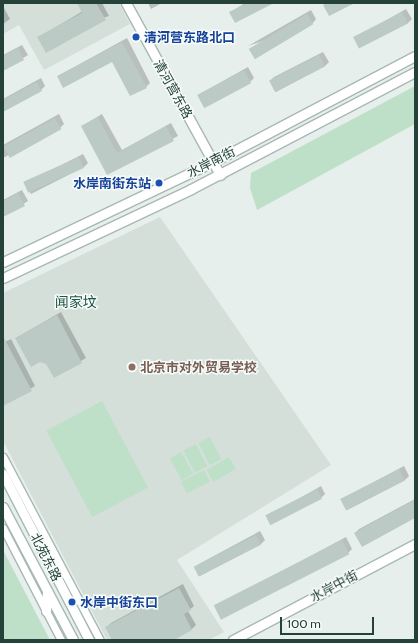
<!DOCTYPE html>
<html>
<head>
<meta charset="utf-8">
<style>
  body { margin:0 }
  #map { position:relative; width:418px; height:643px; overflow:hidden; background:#e6efeb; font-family:Cabin,"Noto Sans SC",sans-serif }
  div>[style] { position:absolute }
  .built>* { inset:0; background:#d4dfda }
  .green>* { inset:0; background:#bfe0c8; transform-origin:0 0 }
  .shadow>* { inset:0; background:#0003 }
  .building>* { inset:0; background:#bbcac4; transform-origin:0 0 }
  .roads { filter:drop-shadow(1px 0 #a8b8b2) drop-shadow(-1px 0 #a8b8b2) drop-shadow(0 1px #a8b8b2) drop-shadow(0 -1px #a8b8b2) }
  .street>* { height:7px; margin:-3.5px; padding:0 3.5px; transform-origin:3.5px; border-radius:3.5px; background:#fff }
  .secondary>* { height:9px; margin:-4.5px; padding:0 4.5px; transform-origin:4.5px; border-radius:4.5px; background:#fff }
  .dots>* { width:11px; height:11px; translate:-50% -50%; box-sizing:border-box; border:2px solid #f7fbf9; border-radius:50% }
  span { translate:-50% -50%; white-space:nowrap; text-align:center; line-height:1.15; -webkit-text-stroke:3px #f7fbf9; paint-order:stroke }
  .transit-label { font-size:13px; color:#164399; font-weight:700 }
  .left { translate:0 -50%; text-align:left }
  .right { translate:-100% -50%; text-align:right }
  .street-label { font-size:13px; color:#24423a }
  .education-label { font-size:13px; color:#785e54; font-weight:700 }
  .neighbourhood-label { font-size:14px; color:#1f5548 }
  .frame { position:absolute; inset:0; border:4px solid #24423a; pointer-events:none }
  .scale { position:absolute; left:280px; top:617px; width:94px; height:18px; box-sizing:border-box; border:2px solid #24423a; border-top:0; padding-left:5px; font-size:12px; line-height:14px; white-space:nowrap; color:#24423a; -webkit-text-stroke:3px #f7fbf9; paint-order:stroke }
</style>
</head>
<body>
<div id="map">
  <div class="built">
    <i style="clip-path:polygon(3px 3px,119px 3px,130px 24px,44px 70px,19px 25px,3px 34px)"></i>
    <i style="clip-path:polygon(160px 217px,331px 465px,177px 560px,224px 632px,209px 640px,107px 640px,3px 441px,3px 293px)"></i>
  </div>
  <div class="green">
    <i style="clip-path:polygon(415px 86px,415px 124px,257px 210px,250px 188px,251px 173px)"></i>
    <i style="left:102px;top:401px;width:98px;height:63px;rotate:62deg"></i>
    <i style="left:210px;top:437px;width:25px;height:13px;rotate:63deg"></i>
    <i style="left:196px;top:444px;width:25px;height:14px;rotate:63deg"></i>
    <i style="left:181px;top:452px;width:25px;height:13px;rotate:61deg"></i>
    <i style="left:229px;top:457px;width:14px;height:26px;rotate:60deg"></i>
    <i style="left:204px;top:470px;width:13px;height:26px;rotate:63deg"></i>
    <i style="clip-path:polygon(3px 550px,50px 640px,3px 640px)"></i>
  </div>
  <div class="shadow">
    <i style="clip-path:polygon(78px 3px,102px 3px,109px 16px,39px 37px,83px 11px)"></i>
    <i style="clip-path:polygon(148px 3px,162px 3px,151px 9px)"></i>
    <i style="clip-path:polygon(245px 3px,271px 3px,231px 12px)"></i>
    <i style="clip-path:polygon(3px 6px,10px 19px,3px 24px)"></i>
    <i style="clip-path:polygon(406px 9px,412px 19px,408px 23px,355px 38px)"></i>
    <i style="clip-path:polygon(311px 10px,316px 19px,312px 24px,248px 46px)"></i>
    <i style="clip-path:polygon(127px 38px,150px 83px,146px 87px,113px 61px,58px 76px)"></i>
    <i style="clip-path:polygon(22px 45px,28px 55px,3px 70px,3px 55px)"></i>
    <i style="clip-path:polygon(323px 52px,329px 62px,325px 66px,276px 92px,270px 81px,274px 77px)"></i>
    <i style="clip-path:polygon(248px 67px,254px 78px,250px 82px,198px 95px)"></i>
    <i style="clip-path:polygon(41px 78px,45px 86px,41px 90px,3px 111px,3px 99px)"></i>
    <i style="clip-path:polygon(59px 114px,64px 124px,60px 128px,3px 158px,3px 145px)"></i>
    <i style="clip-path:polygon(102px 114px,122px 150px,171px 123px,178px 136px,108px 173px,82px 126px)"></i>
    <i style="clip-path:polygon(83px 154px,88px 163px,84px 167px,31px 194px,26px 186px,30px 181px)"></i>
    <i style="clip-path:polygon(22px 190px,28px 201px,3px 216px,3px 200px)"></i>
    <i style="clip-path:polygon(61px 312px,86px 358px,54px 377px,47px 364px,16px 338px)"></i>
    <i style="clip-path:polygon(11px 339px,35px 386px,3px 405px,3px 343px)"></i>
    <i style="clip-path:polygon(404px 466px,409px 476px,405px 480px,347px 510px,342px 501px,346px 497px)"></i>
    <i style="clip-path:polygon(321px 486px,325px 494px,321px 498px,267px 517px)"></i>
    <i style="clip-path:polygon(415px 499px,415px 517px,355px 533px,359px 529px)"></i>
    <i style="clip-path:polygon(260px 531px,265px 540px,261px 544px,200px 576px,195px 568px,199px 564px)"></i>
    <i style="clip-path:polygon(346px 537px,352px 549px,348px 553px,215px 607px)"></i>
    <i style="clip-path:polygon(183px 584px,194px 606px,188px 611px,196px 625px,192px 629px,172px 640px,113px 640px,107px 627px,111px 623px)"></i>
  </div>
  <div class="building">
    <i style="clip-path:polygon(77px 3px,96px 3px,106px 20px,46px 53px,37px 37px,82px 13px)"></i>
    <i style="clip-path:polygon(247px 3px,274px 3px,235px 23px,229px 12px)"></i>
    <i style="clip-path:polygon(327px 3px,355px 3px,329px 16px,323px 5px)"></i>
    <i style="left:402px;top:12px;width:13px;height:55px;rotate:63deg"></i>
    <i style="left:307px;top:14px;width:12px;height:68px;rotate:59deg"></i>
    <i style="clip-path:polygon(122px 42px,147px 88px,130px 96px,112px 62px,63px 88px,57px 76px)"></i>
    <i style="clip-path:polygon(18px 48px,24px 60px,3px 71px,3px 56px)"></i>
    <i style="left:319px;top:55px;width:13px;height:56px;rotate:63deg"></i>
    <i style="left:244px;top:70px;width:15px;height:53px;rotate:62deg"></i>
    <i style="clip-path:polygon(37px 82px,42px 91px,3px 112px,3px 100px)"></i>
    <i style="clip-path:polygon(98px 117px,117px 153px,166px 126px,174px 141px,107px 175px,81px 126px)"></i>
    <i style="left:55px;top:118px;width:13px;height:59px;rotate:61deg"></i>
    <i style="left:79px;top:157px;width:12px;height:61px;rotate:66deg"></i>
    <i style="clip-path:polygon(18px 193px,25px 206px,3px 217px,3px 201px)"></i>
    <i style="clip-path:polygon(57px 315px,82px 363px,54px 378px,46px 364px,40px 362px,31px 367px,15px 338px)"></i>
    <i style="clip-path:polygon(3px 336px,32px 391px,3px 406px)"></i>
    <i style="left:399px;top:469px;width:13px;height:66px;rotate:63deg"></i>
    <i style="left:317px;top:489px;width:11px;height:58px;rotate:63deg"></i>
    <i style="clip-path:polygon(415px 500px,415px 518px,362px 547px,354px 533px)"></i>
    <i style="left:256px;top:535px;width:11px;height:70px;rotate:63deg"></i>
    <i style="left:342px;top:540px;width:16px;height:144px;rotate:63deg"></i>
    <i style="clip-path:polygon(179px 588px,191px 610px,184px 614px,192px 630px,174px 640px,112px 640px,105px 627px)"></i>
  </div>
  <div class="roads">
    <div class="street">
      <i style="left:3px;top:457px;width:207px;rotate:62.1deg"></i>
      <i style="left:3px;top:528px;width:126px;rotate:62.6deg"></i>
    </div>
    <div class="secondary">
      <i style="left:126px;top:3px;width:196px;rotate:61.3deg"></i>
      <i style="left:3px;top:262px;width:233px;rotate:-25.5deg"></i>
      <i style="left:213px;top:162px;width:228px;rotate:-27.7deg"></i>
      <i style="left:3px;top:278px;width:208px;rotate:-25.3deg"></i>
      <i style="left:191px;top:189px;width:253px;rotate:-27.6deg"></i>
      <i style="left:3px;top:474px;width:187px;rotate:62.6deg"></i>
      <i style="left:3px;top:507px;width:150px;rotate:62.2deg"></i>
      <i style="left:46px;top:611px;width:20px;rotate:-87deg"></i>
      <i style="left:233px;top:640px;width:206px;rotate:-27.8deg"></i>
    </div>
  </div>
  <div class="dots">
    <i style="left:136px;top:37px;background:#1a4fb4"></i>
    <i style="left:159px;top:183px;background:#1a4fb4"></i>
    <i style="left:132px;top:367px;background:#8d6e63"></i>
    <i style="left:72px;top:602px;background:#1a4fb4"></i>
  </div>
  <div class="transit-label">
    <span class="left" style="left:144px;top:37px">清河营东路北口</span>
    <span class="right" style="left:151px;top:183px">水岸南街东站</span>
    <span class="left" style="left:80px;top:602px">水岸中街东口</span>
  </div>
  <div class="street-label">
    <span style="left:173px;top:89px;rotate:61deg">清河营东路</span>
    <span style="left:211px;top:162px;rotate:-27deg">水岸南街</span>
    <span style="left:46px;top:557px;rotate:63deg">北苑东路</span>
    <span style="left:334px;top:586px;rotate:-28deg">水岸中街</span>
  </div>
  <div class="education-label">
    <span class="left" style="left:140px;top:367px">北京市对外贸易学校</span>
  </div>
  <div class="neighbourhood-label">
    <span style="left:76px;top:302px">闻家坟</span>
  </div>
  <div class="frame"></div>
  <div class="scale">100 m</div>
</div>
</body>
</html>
